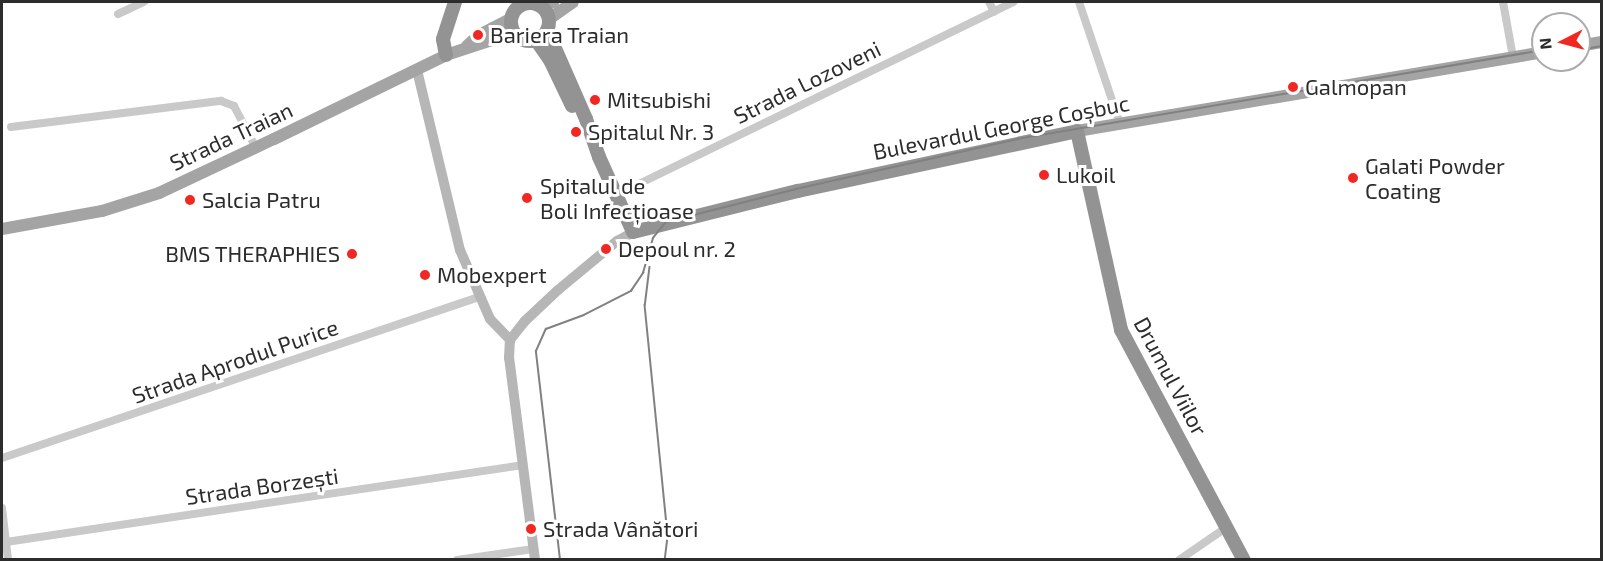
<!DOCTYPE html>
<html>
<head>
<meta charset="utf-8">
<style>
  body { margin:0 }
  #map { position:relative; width:1603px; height:561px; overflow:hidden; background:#fff; font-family:"Exo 2",sans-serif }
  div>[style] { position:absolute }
  .street>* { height:8px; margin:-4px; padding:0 4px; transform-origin:4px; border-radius:4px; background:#c9c9c9 }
  .secondary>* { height:10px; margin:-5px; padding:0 5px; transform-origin:5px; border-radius:5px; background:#b6b6b6 }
  .primary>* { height:12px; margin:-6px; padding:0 6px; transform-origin:6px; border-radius:6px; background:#a4a4a4 }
  .highway>* { height:14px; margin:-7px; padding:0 7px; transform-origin:7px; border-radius:7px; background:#939393 }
  .highway>.ring { margin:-7px; padding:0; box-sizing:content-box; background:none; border:14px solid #939393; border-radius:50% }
  .tram>* { height:1.5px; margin:-0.75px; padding:0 0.75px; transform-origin:0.75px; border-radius:0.75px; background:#818181 }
  .dots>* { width:16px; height:16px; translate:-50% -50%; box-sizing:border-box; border:3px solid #fff; border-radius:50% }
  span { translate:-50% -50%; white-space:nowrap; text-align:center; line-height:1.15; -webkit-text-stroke:6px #fff; paint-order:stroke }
  .poi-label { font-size:22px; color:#2c2c2c }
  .left { translate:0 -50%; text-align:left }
  .right { translate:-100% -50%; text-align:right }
  .street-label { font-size:22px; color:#2c2c2c }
  .frame { position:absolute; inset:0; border:3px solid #2c2c2c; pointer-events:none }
  .north { position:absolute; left:1531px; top:12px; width:60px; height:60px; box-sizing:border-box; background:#fff; border:2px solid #ababab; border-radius:50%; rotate:264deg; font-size:16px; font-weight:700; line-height:24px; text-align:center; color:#2c2c2c }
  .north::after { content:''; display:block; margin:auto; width:21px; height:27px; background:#f12821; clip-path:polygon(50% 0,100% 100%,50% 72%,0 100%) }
</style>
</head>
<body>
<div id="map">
  <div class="street">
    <div style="left:989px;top:2px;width:11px;rotate:63deg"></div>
    <div style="left:1079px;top:2px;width:129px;rotate:71.4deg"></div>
    <div style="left:1503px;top:2px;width:56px;rotate:79.7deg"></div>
    <div style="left:118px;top:14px;width:29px;rotate:-25deg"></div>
    <div style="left:11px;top:127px;width:212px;rotate:-7.1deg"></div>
    <div style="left:221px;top:101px;width:14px;rotate:21deg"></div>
    <div style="left:234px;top:106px;width:47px;rotate:62.4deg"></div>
    <div style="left:616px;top:195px;width:442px;rotate:-25.9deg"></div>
    <div style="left:2px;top:458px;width:503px;rotate:-18.65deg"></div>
    <div style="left:2px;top:508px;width:52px;rotate:83.4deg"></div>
    <div style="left:6px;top:542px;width:523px;rotate:-8.47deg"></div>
    <div style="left:457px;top:560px;width:77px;rotate:-8.2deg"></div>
    <div style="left:1179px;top:560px;width:58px;rotate:-34.5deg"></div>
  </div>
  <div class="secondary">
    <div style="left:417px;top:70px;width:185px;rotate:76.6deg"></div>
    <div style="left:460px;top:250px;width:75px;rotate:66.5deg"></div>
    <div style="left:490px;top:319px;width:29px;rotate:46deg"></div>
    <div style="left:535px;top:560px;width:204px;rotate:-97.3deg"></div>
    <div style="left:509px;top:358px;width:18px;rotate:-87deg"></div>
    <div style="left:510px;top:340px;width:24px;rotate:-52deg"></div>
    <div style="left:525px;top:321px;width:45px;rotate:-43.2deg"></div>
    <div style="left:558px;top:290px;width:77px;rotate:-39.7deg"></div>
    <div style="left:617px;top:241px;width:18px;rotate:-29deg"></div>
  </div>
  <div class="primary">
    <div style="left:541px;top:6px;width:13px;rotate:-18deg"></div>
    <div style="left:549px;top:19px;width:29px;rotate:-35deg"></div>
    <div style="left:467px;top:46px;width:16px;rotate:-43deg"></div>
    <div style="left:479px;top:35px;width:37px;rotate:-27deg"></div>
    <div style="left:1579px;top:46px;width:23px;rotate:-10deg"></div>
    <div style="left:1077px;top:131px;width:473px;rotate:-9.6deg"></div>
    <div style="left:2px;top:229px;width:102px;rotate:-10.2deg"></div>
    <div style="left:102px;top:211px;width:60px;rotate:-17.5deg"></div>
    <div style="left:159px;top:193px;width:127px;rotate:-25.2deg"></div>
    <div style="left:274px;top:139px;width:191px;rotate:-26deg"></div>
    <div style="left:446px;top:55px;width:61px;rotate:-18.1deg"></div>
    <div style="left:504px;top:36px;width:14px"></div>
  </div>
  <div class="highway">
    <div class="ring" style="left:511px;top:3px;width:24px;height:24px"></div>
    <div style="left:547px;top:30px;width:97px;rotate:66.3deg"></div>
    <div style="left:586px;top:119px;width:40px;rotate:71.1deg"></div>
    <div style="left:599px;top:157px;width:82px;rotate:65.6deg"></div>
    <div style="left:633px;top:232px;width:170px;rotate:-14deg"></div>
    <div style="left:798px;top:191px;width:285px;rotate:-12.1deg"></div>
    <div style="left:1077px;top:131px;width:204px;rotate:77.5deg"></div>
    <div style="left:1121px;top:330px;width:261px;rotate:61.9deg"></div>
    <div style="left:536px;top:40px;width:24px;rotate:55deg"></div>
    <div style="left:550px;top:60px;width:51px;rotate:64.4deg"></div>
    <div style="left:446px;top:55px;width:16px;rotate:-101deg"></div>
    <div style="left:443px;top:39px;width:39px;rotate:-72deg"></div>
  </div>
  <div class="tram">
    <div style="left:1579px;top:50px;width:23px;rotate:-10deg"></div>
    <div style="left:650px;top:267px;width:38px;rotate:97deg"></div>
    <div style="left:645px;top:305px;width:233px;rotate:84.3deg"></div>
    <div style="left:668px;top:537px;width:23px;rotate:97deg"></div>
    <div style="left:560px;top:560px;width:210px;rotate:-96.6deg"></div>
    <div style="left:536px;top:351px;width:24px;rotate:-66deg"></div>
    <div style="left:546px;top:329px;width:40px;rotate:-20.2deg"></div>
    <div style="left:584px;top:315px;width:53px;rotate:-27.1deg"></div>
    <div style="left:631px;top:291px;width:22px;rotate:-56deg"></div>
    <div style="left:643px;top:273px;width:36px;rotate:-74deg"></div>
    <div style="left:653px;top:238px;width:21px;rotate:-51deg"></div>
    <div style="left:666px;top:222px;width:134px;rotate:-14.2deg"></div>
    <div style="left:796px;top:189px;width:227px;rotate:-12.7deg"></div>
    <div style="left:1017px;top:139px;width:533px;rotate:-9.6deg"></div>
  </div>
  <div class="dots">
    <div style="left:478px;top:35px;background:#f12821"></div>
    <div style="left:1293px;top:87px;background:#f12821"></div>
    <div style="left:595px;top:100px;background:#f12821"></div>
    <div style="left:576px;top:132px;background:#f12821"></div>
    <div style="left:1044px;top:175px;background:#f12821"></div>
    <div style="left:1353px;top:178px;background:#f12821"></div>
    <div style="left:527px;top:198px;background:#f12821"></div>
    <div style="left:190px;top:200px;background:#f12821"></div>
    <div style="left:606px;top:249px;background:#f12821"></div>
    <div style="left:352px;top:254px;background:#f12821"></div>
    <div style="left:425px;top:275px;background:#f12821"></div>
    <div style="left:531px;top:529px;background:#f12821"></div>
  </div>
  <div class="poi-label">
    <span class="left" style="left:490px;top:35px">Bariera Traian</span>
    <span class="left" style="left:1305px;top:87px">Galmopan</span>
    <span class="left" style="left:607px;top:100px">Mitsubishi</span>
    <span class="left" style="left:588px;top:132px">Spitalul Nr. 3</span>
    <span class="left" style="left:1365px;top:178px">Galati Powder<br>Coating</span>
    <span class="left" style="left:1056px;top:175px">Lukoil</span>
    <span class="left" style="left:540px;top:198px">Spitalul de<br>Boli Infecțioase</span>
    <span class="left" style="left:202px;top:200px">Salcia Patru</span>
    <span class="left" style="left:618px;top:249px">Depoul nr. 2</span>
    <span class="right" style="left:340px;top:254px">BMS THERAPHIES</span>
    <span class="left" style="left:437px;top:275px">Mobexpert</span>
    <span class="left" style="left:543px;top:529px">Strada Vânători</span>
  </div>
  <div class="street-label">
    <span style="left:807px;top:82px;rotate:-26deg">Strada Lozoveni</span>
    <span style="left:1001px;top:127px;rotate:-11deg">Bulevardul George Coșbuc</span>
    <span style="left:231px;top:136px;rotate:-25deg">Strada Traian</span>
    <span style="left:235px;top:361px;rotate:-19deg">Strada Aprodul Purice</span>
    <span style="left:1171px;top:376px;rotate:62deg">Drumul Viilor</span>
    <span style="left:262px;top:486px;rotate:-8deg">Strada Borzești</span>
  </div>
  <div class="frame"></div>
  <div class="north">N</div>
</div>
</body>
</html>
